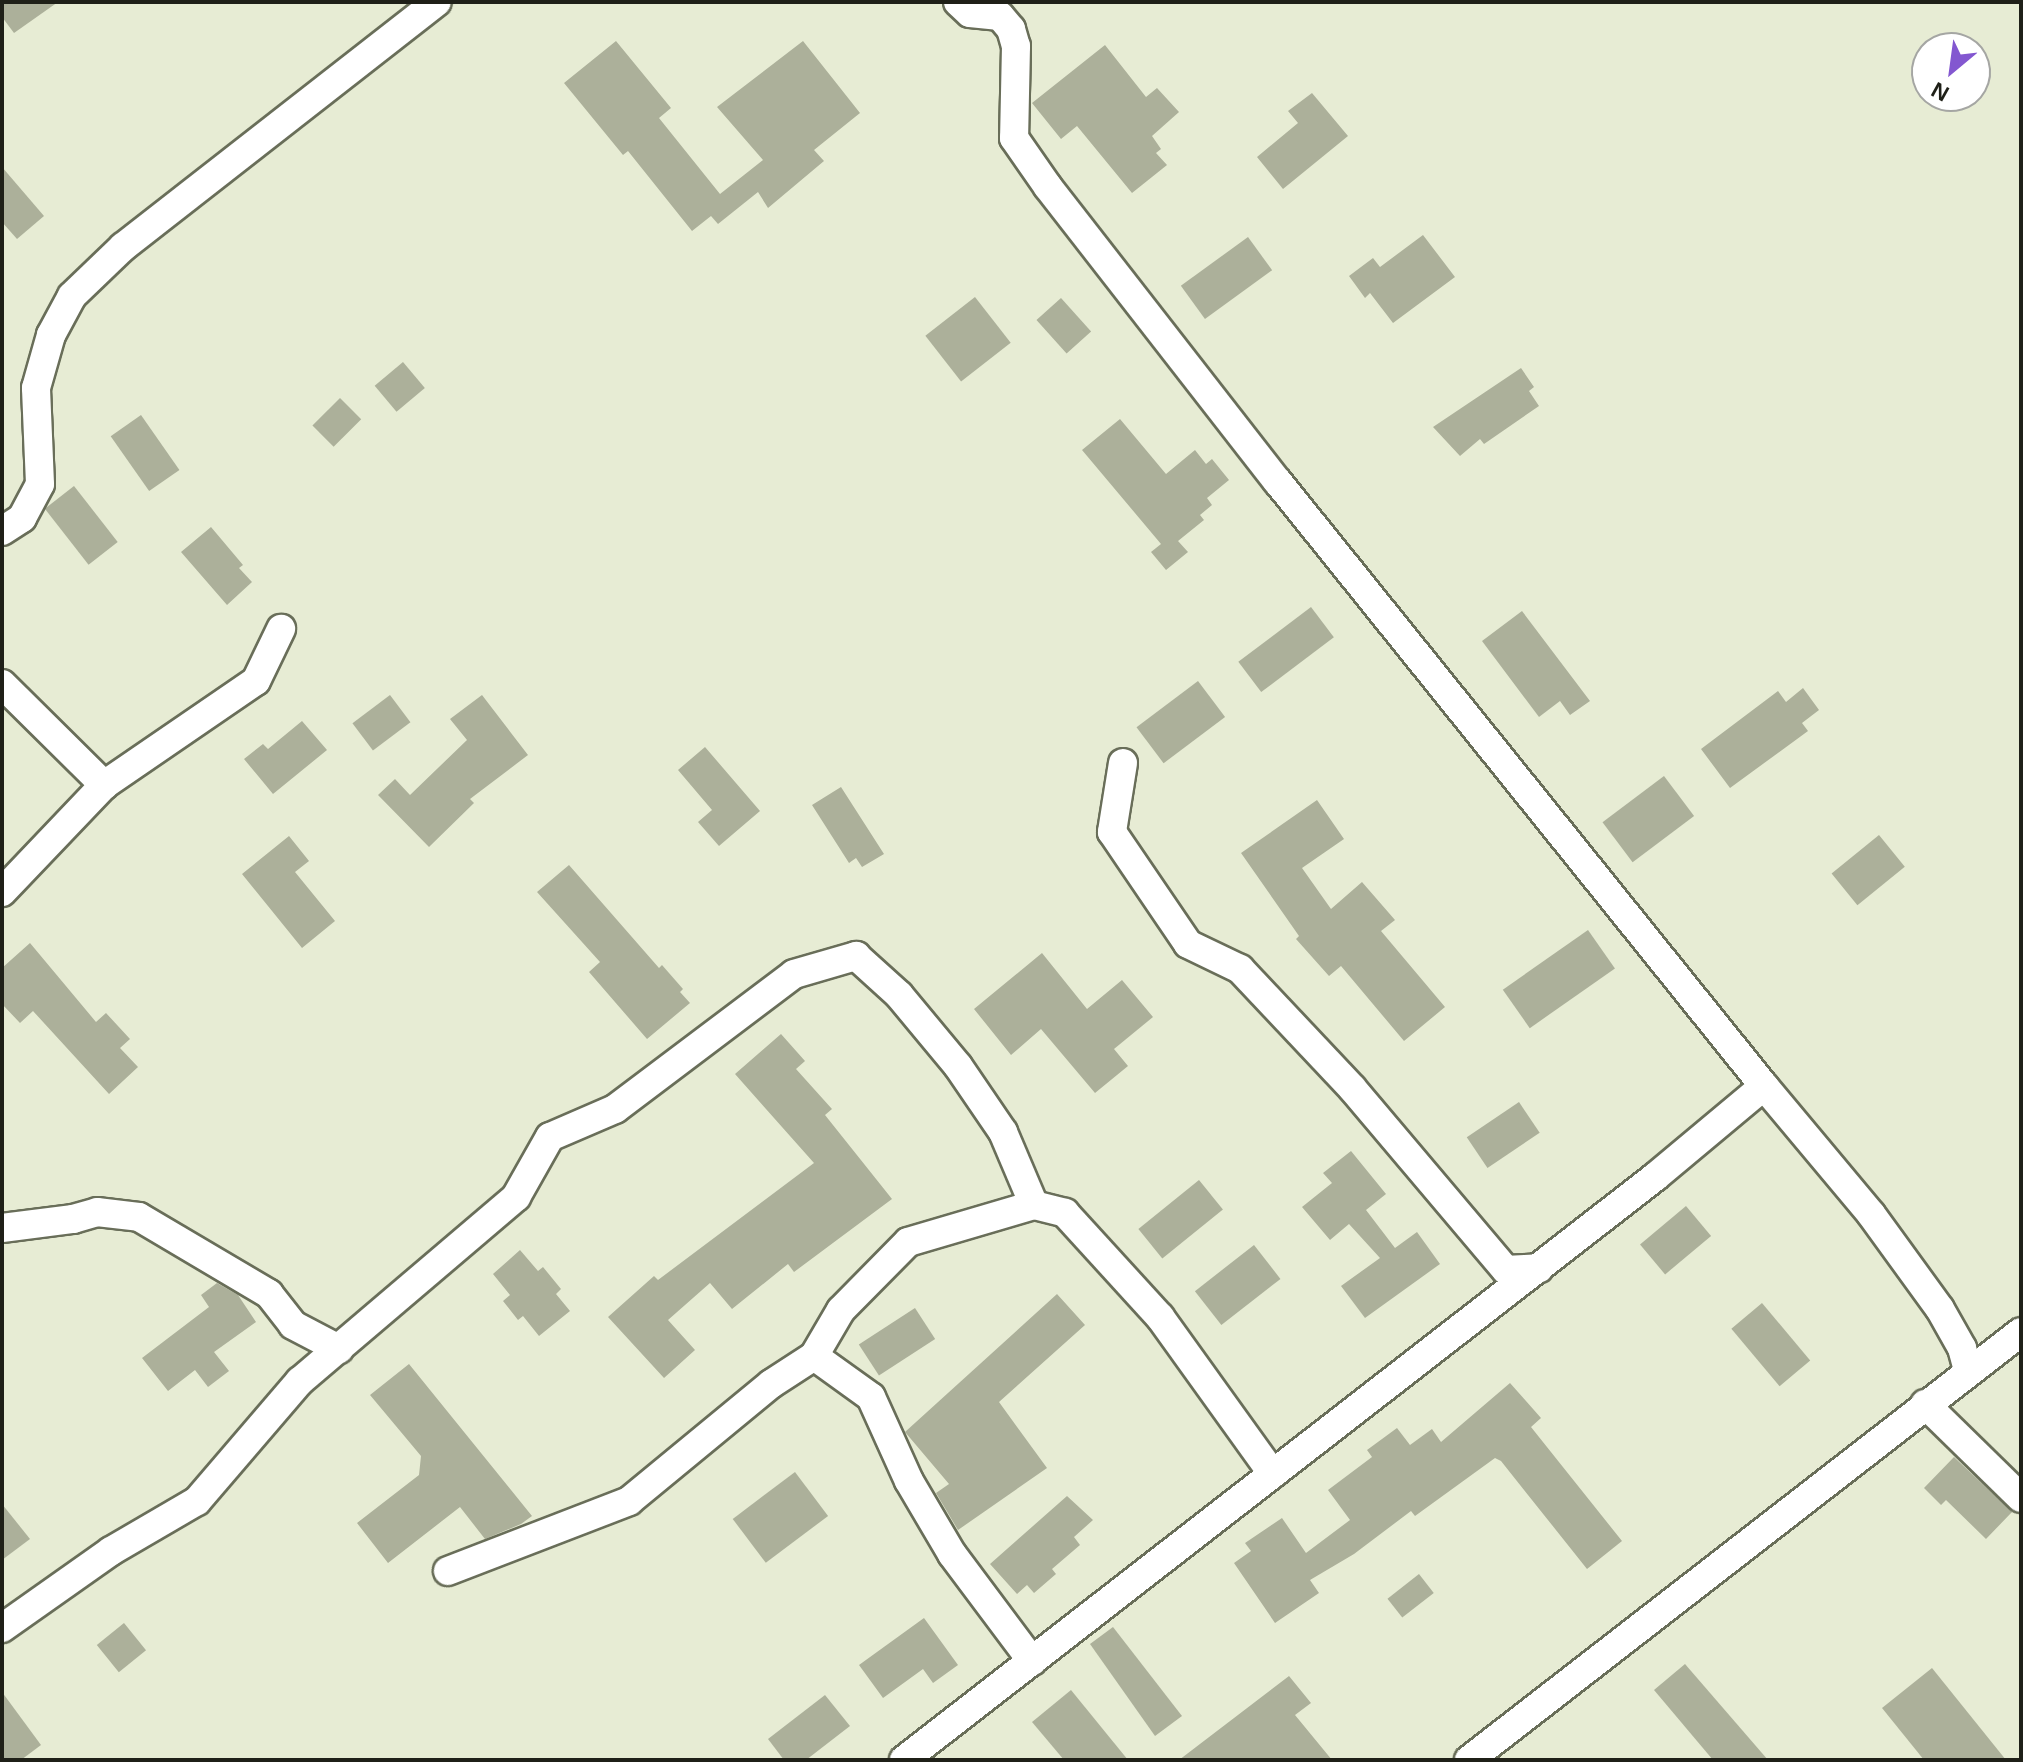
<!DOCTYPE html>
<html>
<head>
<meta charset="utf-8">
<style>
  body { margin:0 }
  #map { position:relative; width:2023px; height:1762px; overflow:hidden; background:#e7ecd4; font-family:Arial,sans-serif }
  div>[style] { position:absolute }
  .building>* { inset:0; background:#acb09a; transform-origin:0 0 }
  .roads { filter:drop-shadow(2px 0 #696e59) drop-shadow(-2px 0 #696e59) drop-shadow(0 2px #696e59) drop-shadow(0 -2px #696e59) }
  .minor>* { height:28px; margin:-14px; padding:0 14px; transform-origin:14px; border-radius:14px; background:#fff }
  span { translate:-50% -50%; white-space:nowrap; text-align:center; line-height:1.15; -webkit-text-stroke:6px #fff; paint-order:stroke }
  .frame { position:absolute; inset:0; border:4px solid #1f2018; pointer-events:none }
  .north { position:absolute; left:1911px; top:32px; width:80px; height:80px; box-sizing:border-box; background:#fff; border:2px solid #a5a6a3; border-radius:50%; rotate:209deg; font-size:22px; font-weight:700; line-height:32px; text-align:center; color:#1f2018 }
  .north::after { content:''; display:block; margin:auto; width:28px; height:36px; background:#8357d0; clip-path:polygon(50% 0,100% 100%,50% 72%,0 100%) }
</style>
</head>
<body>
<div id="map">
  <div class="building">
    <div style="clip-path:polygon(2px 2px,58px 2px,14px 33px,2px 17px)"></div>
    <div style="clip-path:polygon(616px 41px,671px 108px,659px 118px,720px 194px,763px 160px,717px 107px,803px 41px,860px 113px,814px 150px,824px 161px,768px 208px,758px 192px,718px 224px,711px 216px,692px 231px,628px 151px,623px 155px,564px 83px)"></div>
    <div style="clip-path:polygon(1105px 45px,1146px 97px,1157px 88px,1179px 112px,1152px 136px,1161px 149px,1156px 153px,1167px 165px,1132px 193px,1077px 126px,1061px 139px,1032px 103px)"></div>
    <div style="clip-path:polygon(1312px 93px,1348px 136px,1283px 189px,1257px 157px,1298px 123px,1288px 111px)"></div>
    <div style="clip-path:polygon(2px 167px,44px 216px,17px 239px,2px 222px)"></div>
    <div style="clip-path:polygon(1423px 235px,1455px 277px,1393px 323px,1370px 293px,1365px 298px,1349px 276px,1373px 258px,1380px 267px)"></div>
    <div style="left:1248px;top:237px;width:41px;height:83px;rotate:54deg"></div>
    <div style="left:975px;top:297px;width:58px;height:63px;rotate:52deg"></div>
    <div style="left:1061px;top:298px;width:45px;height:33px;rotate:48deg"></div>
    <div style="left:403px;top:362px;width:34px;height:37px;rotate:50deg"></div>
    <div style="clip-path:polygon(1521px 368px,1534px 387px,1529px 391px,1539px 406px,1484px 444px,1480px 439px,1460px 456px,1433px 427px)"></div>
    <div style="left:340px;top:398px;width:30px;height:39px;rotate:45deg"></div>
    <div style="left:141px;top:415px;width:67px;height:37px;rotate:55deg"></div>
    <div style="clip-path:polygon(1120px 419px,1166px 474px,1195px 450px,1206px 464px,1212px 459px,1229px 480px,1207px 498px,1212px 505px,1200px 515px,1204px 520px,1178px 541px,1188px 552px,1166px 570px,1151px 552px,1161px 544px,1082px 450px)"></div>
    <div style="left:74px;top:486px;width:71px;height:37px;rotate:52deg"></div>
    <div style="clip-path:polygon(211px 527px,243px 565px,239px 568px,252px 582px,227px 605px,181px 552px)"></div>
    <div style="left:1311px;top:607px;width:38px;height:91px;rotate:53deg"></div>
    <div style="clip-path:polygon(1522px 611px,1590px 701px,1570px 715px,1560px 701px,1539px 717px,1482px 641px)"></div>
    <div style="left:1198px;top:681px;width:45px;height:77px;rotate:53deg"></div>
    <div style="clip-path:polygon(1803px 688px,1819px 710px,1802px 723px,1808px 731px,1730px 788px,1701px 749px,1778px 691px,1786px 702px)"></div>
    <div style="left:390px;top:695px;width:34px;height:47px;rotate:53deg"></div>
    <div style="clip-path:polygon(482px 695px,528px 755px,470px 799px,474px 803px,429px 847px,378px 795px,395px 779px,410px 795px,467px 740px,450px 719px)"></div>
    <div style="clip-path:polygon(302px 721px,327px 750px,273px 794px,244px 759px,263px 744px,268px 749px)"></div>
    <div style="clip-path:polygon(705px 747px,760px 811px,719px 846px,698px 822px,712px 810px,678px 770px)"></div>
    <div style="left:1664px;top:776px;width:50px;height:77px;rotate:53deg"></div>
    <div style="clip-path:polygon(841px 787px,884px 854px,862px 867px,856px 858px,849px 863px,812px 805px)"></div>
    <div style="clip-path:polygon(1317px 800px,1344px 839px,1302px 868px,1331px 909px,1362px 882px,1395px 920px,1381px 931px,1445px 1007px,1404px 1041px,1341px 966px,1329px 976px,1296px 939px,1299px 936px,1241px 853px)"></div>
    <div style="left:1879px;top:835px;width:41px;height:61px;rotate:51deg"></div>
    <div style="clip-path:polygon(289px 836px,309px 861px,295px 872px,335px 921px,302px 948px,242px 874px)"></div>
    <div style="clip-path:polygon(569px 865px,659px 968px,662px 965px,683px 989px,680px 992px,690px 1003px,647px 1039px,589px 972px,600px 962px,537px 892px)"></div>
    <div style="left:1588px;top:930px;width:47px;height:104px;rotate:55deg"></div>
    <div style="clip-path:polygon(30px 943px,96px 1022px,106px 1013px,130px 1039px,120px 1048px,138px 1067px,109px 1094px,33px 1011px,20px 1023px,2px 1004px,2px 968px)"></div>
    <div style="clip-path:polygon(1042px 953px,1087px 1009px,1122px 980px,1153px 1017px,1114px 1049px,1128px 1066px,1095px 1093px,1041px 1029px,1011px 1055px,974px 1009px)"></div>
    <div style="clip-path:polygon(781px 1034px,805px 1061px,796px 1069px,832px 1109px,825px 1115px,892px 1199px,794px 1272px,788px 1264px,732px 1309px,710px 1283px,668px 1320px,695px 1350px,664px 1378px,608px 1317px,654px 1276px,658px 1280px,814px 1163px,735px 1074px)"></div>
    <div style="left:1519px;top:1102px;width:37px;height:63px;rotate:56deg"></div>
    <div style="clip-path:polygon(1351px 1151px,1386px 1194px,1366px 1210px,1395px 1248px,1417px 1232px,1440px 1264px,1365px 1318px,1341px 1286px,1380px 1258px,1349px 1224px,1330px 1240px,1302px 1207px,1332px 1183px,1323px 1173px)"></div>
    <div style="left:1199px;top:1180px;width:38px;height:78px;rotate:51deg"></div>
    <div style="left:1686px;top:1206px;width:39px;height:60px;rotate:50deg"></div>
    <div style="left:1254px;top:1245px;width:43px;height:75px;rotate:52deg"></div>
    <div style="clip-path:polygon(520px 1250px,538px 1271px,543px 1267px,561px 1289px,556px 1294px,570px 1311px,539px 1336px,523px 1316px,518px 1320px,503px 1301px,510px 1295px,493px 1274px)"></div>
    <div style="clip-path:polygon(217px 1283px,238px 1295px,256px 1322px,214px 1352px,229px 1371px,208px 1387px,195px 1370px,168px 1391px,142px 1358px,209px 1307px,201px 1295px)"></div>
    <div style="clip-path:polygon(1057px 1294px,1085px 1325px,999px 1402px,1047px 1468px,958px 1530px,936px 1493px,949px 1484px,905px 1432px)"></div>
    <div style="left:1762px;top:1303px;width:75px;height:40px;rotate:50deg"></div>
    <div style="left:915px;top:1308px;width:37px;height:67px;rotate:57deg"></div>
    <div style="clip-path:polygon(409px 1364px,532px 1516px,521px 1524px,485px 1539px,460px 1507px,388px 1563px,357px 1523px,419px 1475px,421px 1456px,370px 1395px)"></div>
    <div style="clip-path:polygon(1510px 1383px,1541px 1418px,1531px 1427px,1622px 1541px,1587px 1569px,1501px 1461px,1495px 1458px,1415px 1516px,1411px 1511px,1354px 1554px,1310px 1580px,1319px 1593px,1275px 1623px,1234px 1563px,1251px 1551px,1245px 1543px,1282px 1518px,1306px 1553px,1350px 1520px,1328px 1490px,1372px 1457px,1367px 1450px,1397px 1428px,1410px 1445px,1432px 1429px,1441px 1442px)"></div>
    <div style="clip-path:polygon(1954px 1457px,2012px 1512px,1986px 1539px,1946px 1500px,1941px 1505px,1924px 1488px)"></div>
    <div style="left:795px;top:1472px;width:55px;height:78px;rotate:53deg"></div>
    <div style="clip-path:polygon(1067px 1496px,1093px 1520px,1074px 1537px,1080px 1545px,1052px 1569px,1056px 1574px,1034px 1593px,1027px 1585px,1017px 1594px,990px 1564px)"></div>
    <div style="clip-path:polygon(2px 1504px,30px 1539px,2px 1560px)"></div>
    <div style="left:1419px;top:1574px;width:24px;height:40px;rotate:52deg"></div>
    <div style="clip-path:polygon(924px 1618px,958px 1665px,933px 1683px,923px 1669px,883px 1698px,859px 1665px)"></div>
    <div style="left:124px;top:1623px;width:35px;height:35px;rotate:51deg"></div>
    <div style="clip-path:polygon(1113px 1627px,1182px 1716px,1155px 1736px,1090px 1644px)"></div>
    <div style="clip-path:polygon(1685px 1664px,1768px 1760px,1713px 1760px,1654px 1690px)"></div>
    <div style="clip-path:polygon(1932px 1668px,2006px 1760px,1924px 1760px,1882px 1708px)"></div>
    <div style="clip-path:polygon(1289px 1676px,1311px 1703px,1295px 1715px,1332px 1760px,1179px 1760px)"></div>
    <div style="clip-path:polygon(1071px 1690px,1128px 1760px,1064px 1760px,1032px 1722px)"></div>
    <div style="clip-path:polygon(2px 1692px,41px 1745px,21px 1760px,2px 1760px)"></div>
    <div style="clip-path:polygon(825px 1695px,850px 1726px,806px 1760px,784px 1760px,768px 1739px)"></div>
  </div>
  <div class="roads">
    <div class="minor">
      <div style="left:958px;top:2px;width:16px;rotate:43deg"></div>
      <div style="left:970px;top:13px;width:30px;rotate:6deg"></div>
      <div style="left:1000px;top:16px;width:17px;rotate:50deg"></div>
      <div style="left:1011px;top:29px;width:18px;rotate:74deg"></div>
      <div style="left:1016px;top:46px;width:92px;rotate:91.2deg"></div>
      <div style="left:1014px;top:138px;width:60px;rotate:55.2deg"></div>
      <div style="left:1048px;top:187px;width:374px;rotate:52.1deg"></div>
      <div style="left:1278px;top:482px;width:775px;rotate:51.18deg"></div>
      <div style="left:2px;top:531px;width:24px;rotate:-33deg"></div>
      <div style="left:22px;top:518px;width:38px;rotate:-62deg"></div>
      <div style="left:40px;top:484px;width:96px;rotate:-92.4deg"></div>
      <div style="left:36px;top:388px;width:55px;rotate:-74.2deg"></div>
      <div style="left:51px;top:335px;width:44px;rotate:-61.7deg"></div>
      <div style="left:72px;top:296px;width:71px;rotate:-43.9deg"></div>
      <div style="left:123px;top:247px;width:398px;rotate:-38deg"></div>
      <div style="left:2px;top:684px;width:144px;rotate:44.7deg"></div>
      <div style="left:104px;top:785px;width:148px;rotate:133.6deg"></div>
      <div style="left:1123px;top:763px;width:70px;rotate:99.1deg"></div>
      <div style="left:1112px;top:832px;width:135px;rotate:55.8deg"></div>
      <div style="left:1188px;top:944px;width:58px;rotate:25.7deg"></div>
      <div style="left:1240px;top:969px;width:163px;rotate:46.7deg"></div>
      <div style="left:1352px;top:1088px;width:238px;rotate:49.8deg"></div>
      <div style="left:1506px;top:1270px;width:33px;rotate:-3deg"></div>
      <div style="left:104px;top:785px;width:184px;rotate:-34.4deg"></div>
      <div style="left:256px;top:681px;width:58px;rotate:-64.3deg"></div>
      <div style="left:2px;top:1228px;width:72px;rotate:-7.2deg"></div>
      <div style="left:73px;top:1219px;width:25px;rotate:-16deg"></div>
      <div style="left:97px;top:1212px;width:42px;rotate:6.8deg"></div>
      <div style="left:139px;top:1217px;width:151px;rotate:30.6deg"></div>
      <div style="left:269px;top:1294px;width:39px;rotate:52deg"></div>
      <div style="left:293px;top:1325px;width:52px;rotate:27.6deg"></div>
      <div style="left:814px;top:1356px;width:70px;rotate:35.7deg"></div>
      <div style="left:871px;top:1397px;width:92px;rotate:65.7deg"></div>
      <div style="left:909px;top:1481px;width:85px;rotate:59.5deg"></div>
      <div style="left:952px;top:1554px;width:134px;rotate:53.2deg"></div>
      <div style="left:1925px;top:1404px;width:134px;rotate:44.4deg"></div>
      <div style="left:448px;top:1571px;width:194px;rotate:-21.1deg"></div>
      <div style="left:629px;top:1501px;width:184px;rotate:-39.5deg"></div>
      <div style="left:771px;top:1384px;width:51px;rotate:-33.1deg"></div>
      <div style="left:814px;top:1356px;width:53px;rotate:-59.6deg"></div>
      <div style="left:841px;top:1310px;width:95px;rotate:-45.4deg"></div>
      <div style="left:908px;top:1242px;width:131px;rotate:-16.4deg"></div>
      <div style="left:1034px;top:1205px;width:32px;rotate:14deg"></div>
      <div style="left:1065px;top:1213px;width:141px;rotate:47.6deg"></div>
      <div style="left:1160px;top:1317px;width:193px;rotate:54.3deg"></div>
      <div style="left:2px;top:1628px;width:133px;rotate:-35.2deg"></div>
      <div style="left:111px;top:1551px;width:99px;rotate:-30.2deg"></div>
      <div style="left:197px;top:1501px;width:158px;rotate:-49.4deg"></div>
      <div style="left:300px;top:1381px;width:284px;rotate:-40.4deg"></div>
      <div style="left:516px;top:1197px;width:69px;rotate:-60.5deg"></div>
      <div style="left:550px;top:1137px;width:71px;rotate:-23.3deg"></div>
      <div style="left:615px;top:1109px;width:224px;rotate:-37deg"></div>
      <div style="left:794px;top:974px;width:65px;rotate:-16.2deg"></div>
      <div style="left:856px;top:956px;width:58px;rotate:42.2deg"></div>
      <div style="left:899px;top:995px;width:92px;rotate:50.3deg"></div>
      <div style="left:958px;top:1066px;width:80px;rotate:55.7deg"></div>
      <div style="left:1003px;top:1132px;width:79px;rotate:67deg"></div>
      <div style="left:904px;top:1760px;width:951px;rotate:-37.82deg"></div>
      <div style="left:1655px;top:1177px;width:142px;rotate:-39.9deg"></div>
      <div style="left:1764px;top:1086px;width:167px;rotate:50.1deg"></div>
      <div style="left:1871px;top:1214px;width:117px;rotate:54deg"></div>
      <div style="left:1940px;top:1309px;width:45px;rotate:60.6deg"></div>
      <div style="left:1962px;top:1348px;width:23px;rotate:75deg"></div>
      <div style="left:1469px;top:1760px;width:698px;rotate:-37.79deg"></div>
    </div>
  </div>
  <div class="frame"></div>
  <div class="north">N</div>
</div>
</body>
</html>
